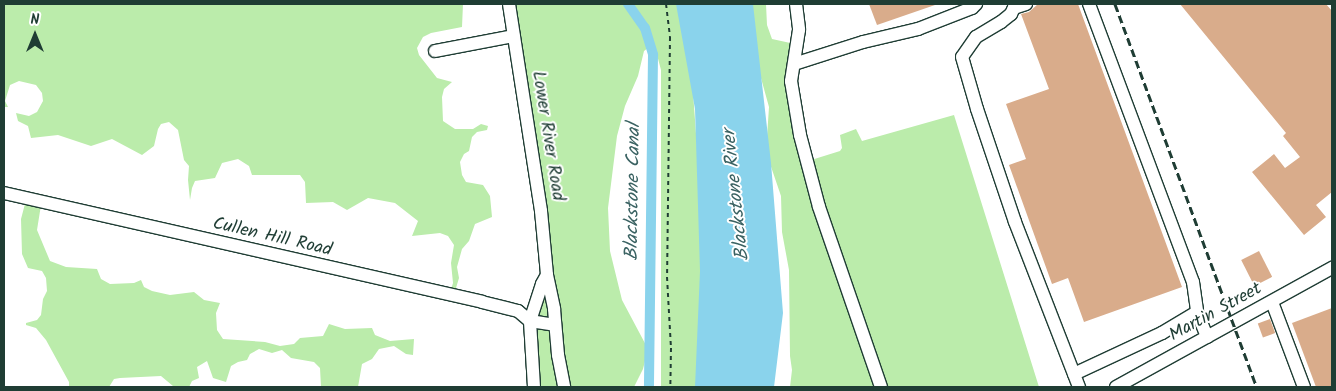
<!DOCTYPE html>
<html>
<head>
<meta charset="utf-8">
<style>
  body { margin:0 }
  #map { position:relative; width:1336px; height:391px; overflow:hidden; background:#fff; font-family:Kalam,sans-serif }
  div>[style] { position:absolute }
  .green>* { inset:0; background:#bbecab }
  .water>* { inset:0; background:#8ad3ec }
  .canal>* { height:10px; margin:-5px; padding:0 5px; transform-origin:5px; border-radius:5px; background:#8ad3ec }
  .building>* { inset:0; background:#d9ac8b; transform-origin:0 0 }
  .path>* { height:2px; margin-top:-1px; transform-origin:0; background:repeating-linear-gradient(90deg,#1f3d34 0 4px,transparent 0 8px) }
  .roads { filter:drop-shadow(1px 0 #1f3d34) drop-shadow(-1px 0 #1f3d34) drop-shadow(0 1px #1f3d34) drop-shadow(0 -1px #1f3d34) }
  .minor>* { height:12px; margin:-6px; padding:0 6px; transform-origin:6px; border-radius:6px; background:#fff }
  .rail>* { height:3px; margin-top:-1.5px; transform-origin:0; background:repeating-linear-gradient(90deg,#1f3d34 0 8px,transparent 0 12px) }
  span { translate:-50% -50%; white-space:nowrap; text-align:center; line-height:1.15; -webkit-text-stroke:4px #fff; paint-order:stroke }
  .street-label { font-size:18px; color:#1f3d34 }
  .water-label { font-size:19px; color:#3a6262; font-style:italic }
  .frame { position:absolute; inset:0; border:5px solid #1f3d34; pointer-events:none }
  .north { position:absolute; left:10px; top:10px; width:50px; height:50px; -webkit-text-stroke:4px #fff; paint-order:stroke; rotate:0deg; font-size:14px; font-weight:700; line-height:20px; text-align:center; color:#1f3d34 }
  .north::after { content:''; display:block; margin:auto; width:18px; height:22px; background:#1f3d34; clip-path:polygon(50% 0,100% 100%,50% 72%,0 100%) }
</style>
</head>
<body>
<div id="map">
  <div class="green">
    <div style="clip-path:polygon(4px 4px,463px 4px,462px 27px,431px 33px,423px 37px,417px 48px,419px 55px,437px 78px,452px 82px,444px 89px,442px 97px,443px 121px,455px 129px,473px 129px,481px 124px,488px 126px,487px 130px,477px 132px,472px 137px,469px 151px,464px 154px,460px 162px,462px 175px,466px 182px,483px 185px,490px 196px,492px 217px,475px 224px,469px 241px,462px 249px,457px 267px,459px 278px,453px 298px,449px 296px,453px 283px,451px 263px,454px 245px,448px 236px,440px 233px,412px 236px,418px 221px,395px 203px,368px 198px,347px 210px,333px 202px,306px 203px,305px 182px,300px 175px,252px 175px,249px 166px,238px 159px,222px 163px,215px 178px,195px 181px,192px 188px,190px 200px,188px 180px,189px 166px,184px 160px,178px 130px,169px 122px,161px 124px,158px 129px,154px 146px,142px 155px,112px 139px,91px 146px,58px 135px,31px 138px,28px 126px,18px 121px,16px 113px,29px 116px,37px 112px,43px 101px,42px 93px,36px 85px,19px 81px,10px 85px,5px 101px,8px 107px,4px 107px)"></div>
    <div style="clip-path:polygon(510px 4px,682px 4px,690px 51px,707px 285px,703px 387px,661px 387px,661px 70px,656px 51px,648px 48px,644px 51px,638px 76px,625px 106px,617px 136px,608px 208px,610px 251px,622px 300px,648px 349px,643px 369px,634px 387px,537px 387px,535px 319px,544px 284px)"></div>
    <div style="clip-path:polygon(748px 4px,766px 4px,767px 25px,772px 39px,795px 44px,791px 62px,808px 161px,840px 151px,842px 148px,840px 135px,856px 129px,862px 141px,954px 115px,1039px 387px,790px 387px,792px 370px,790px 356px,789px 270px,782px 232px,781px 196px,766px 152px,769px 107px,756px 60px)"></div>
    <div style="clip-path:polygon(26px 200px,41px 205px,37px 230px,50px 261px,66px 267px,97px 269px,101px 279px,110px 284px,134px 283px,141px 280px,144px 287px,152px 291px,170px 295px,194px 292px,204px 300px,220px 303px,216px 313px,217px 330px,223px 339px,265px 342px,280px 346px,294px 344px,300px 338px,323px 336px,329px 324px,345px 329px,372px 328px,375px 335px,390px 341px,414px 339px,413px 355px,406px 354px,394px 346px,379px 349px,372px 359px,362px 364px,358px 387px,321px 387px,320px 368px,314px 362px,291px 358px,282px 350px,272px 353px,259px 349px,250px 354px,247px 360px,238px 362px,231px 366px,226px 382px,213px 378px,207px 361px,197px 367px,199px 378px,192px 381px,189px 387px,173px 386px,161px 376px,120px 378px,114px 379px,109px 387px,69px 387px,69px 382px,46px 340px,36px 328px,26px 325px,26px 323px,37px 320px,41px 315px,43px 299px,47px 291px,46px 278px,42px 271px,28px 268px,22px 254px,21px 219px)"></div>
  </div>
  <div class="water">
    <div style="clip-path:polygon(676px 4px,753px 4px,771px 163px,783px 313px,774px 387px,695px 387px,700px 271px,695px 109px)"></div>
  </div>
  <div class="canal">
    <div style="left:628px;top:4px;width:29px;rotate:55deg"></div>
    <div style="left:645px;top:28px;width:28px;rotate:73deg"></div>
    <div style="left:653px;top:55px;width:332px;rotate:90.7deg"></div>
  </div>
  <div class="building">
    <div style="clip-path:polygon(869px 4px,934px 4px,935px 5px,877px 25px)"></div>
    <div style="clip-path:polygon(1038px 4px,1078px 4px,1182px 287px,1084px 322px,1068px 278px,1052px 284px,1009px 165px,1026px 159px,1006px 104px,1049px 89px,1021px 14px,1029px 12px)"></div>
    <div style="clip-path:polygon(1180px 4px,1326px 4px,1332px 11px,1332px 192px,1316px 205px,1326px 217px,1304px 235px,1252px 172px,1274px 154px,1285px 168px,1300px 157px,1283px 136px,1286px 133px)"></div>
    <div style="left:1259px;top:251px;width:29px;height:20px;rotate:63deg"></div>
    <div style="clip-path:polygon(1332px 308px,1332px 387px,1316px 387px,1292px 323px)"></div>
    <div style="left:1270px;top:319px;width:15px;height:13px;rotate:70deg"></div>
  </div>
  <div class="path">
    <div style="left:666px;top:4px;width:33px;rotate:83deg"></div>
    <div style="left:670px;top:37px;width:240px;rotate:90.7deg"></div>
    <div style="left:667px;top:277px;width:71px;rotate:86.8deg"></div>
    <div style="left:671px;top:348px;width:39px;rotate:91deg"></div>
  </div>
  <div class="roads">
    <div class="minor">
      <div style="left:509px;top:4px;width:209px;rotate:81.2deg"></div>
      <div style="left:541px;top:211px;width:64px;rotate:84.6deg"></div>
      <div style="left:547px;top:275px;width:35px;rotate:78deg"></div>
      <div style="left:554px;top:309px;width:46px;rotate:85deg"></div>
      <div style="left:558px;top:355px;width:33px;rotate:79deg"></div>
      <div style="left:796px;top:4px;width:26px;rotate:83deg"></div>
      <div style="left:799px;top:30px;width:52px;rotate:98.9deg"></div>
      <div style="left:791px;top:81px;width:55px;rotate:80.5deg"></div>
      <div style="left:800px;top:135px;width:74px;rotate:75.2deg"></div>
      <div style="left:819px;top:207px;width:190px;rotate:71deg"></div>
      <div style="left:1026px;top:4px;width:13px;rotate:162deg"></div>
      <div style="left:1014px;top:8px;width:7px;rotate:117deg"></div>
      <div style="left:1011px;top:14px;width:13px;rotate:141deg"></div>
      <div style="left:1001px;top:22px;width:29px;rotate:149deg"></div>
      <div style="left:976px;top:37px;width:24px;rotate:125deg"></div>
      <div style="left:962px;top:57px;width:54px;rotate:73.9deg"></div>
      <div style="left:977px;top:109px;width:119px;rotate:71.4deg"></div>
      <div style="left:1015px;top:222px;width:177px;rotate:68.8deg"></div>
      <div style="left:1089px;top:4px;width:297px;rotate:69.5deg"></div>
      <div style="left:1193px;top:282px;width:30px;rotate:82deg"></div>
      <div style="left:435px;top:51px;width:80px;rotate:-10.8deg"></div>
      <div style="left:794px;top:64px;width:72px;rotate:-17.7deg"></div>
      <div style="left:863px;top:42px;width:57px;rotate:-13.3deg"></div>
      <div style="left:918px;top:29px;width:58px;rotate:-21.3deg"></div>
      <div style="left:972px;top:8px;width:6px;rotate:-45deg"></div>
      <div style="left:4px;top:193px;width:490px;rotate:12.8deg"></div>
      <div style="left:482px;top:302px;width:37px;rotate:14deg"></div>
      <div style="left:518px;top:311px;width:16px;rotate:40deg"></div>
      <div style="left:530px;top:321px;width:25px;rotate:9deg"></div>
      <div style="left:1272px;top:302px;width:91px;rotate:69.4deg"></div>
      <div style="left:1074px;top:374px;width:97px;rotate:-25deg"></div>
      <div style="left:1162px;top:333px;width:41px;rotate:-31deg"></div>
      <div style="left:1197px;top:312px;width:27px;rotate:68deg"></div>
      <div style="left:534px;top:387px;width:66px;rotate:-93.5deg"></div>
      <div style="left:530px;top:321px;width:39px;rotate:-72deg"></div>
      <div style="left:542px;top:284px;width:10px;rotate:-61deg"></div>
      <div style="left:1116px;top:387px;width:247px;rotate:-28.9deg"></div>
    </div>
  </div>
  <div class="rail">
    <div style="left:1115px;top:4px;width:408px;rotate:69.7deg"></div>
  </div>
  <div class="street-label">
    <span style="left:547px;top:136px;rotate:81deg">Lower River Road</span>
    <span style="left:272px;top:238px;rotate:13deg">Cullen Hill Road</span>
    <span style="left:1216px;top:313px;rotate:-29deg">Martin Street</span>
  </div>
  <div class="water-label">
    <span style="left:634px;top:192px;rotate:-89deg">Blackstone Canal</span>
    <span style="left:737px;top:195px;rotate:-96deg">Blackstone River</span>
  </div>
  <div class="frame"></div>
  <div class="north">N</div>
</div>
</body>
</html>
